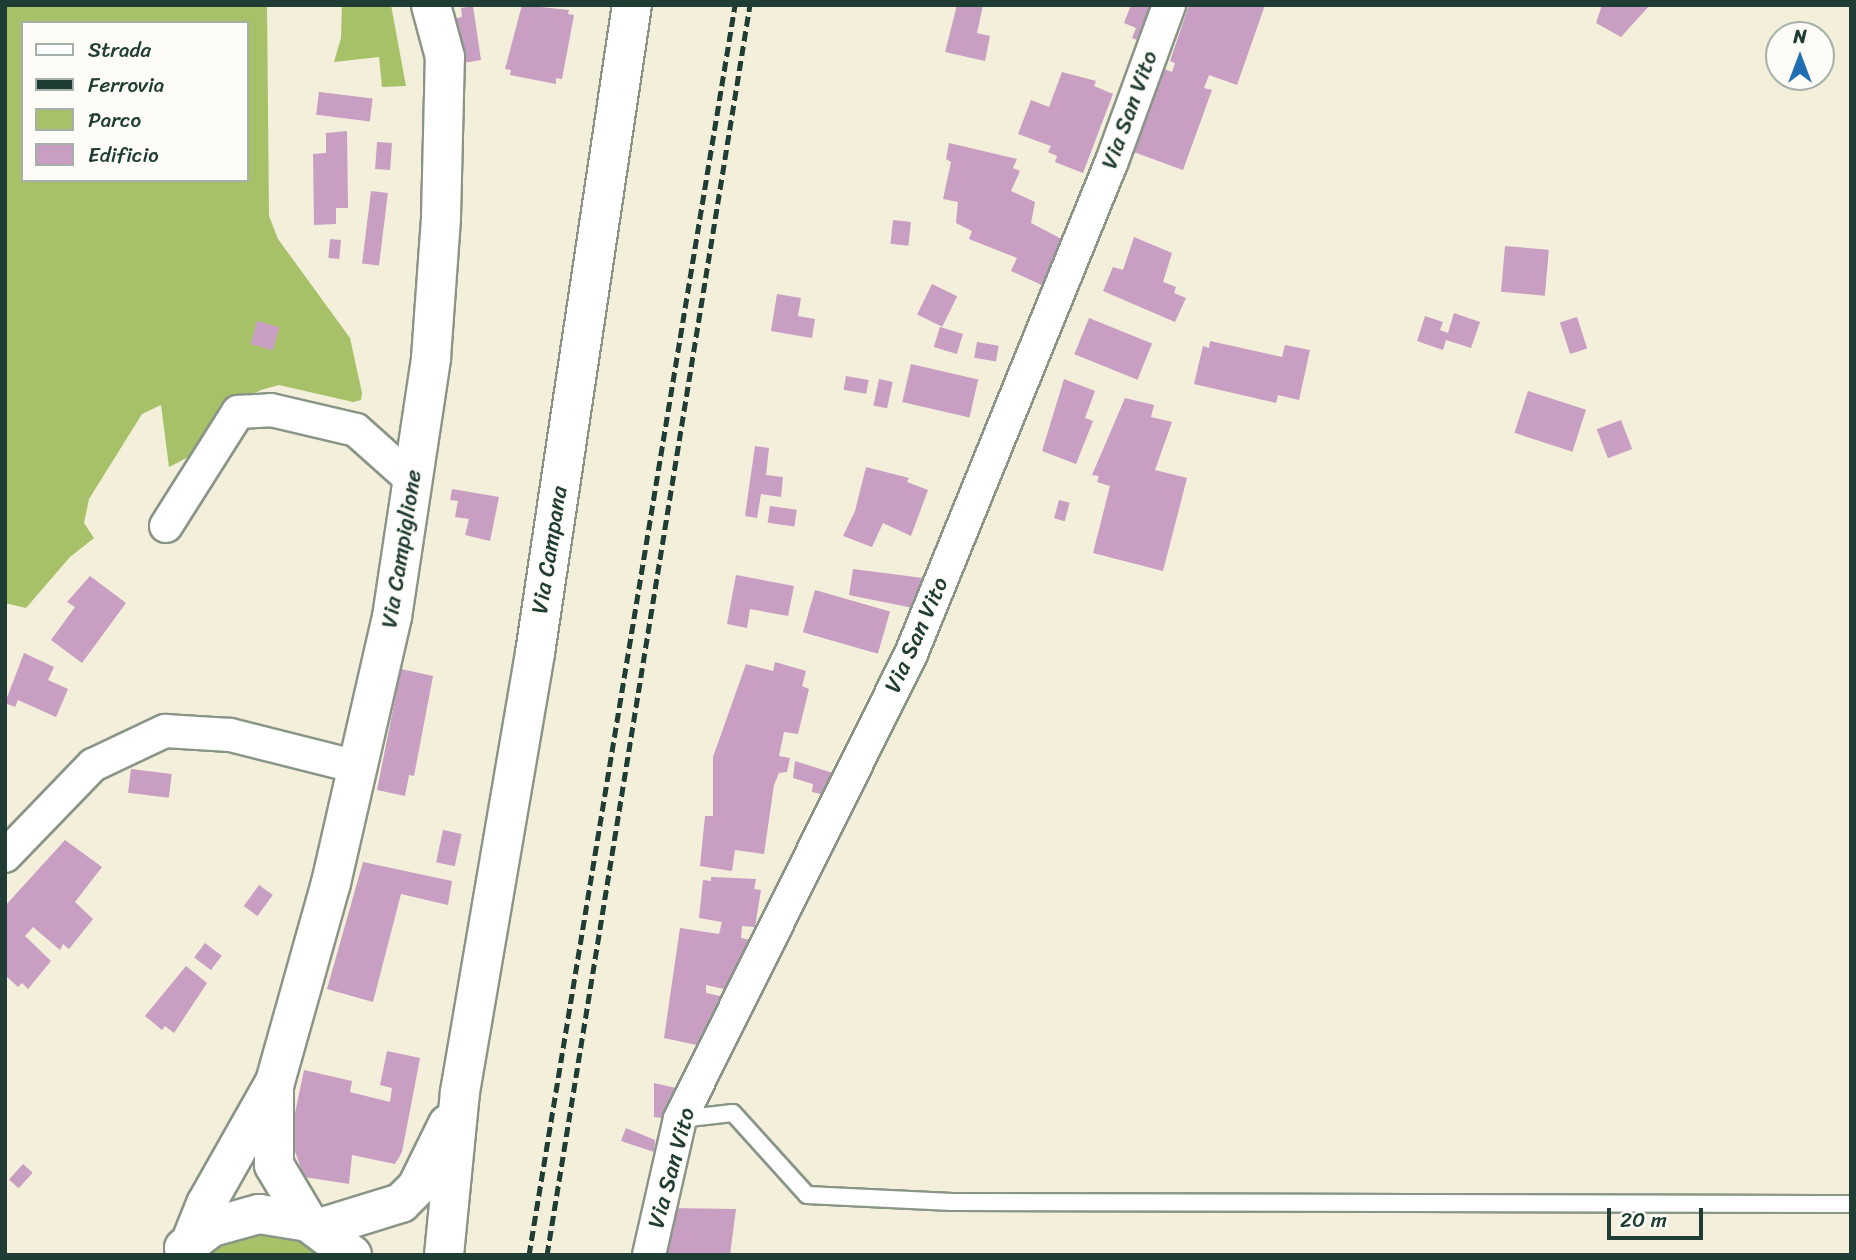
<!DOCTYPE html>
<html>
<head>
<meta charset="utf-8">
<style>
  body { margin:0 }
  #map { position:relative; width:1856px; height:1260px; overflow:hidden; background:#f3efda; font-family:Sriracha,sans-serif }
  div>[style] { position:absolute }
  .green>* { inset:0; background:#a6c168 }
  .building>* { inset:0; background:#c89ec3; transform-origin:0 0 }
  .roads { filter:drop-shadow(2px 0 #899687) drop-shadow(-2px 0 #899687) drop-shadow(0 2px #899687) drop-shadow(0 -2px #899687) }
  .service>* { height:16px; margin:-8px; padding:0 8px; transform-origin:8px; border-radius:8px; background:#fff }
  .minor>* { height:32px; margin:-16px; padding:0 16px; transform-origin:16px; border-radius:16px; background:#fff }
  .tertiary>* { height:38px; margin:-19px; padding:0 19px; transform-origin:19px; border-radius:19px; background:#fff }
  .secondary>* { height:38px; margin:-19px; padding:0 19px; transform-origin:19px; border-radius:19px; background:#fff }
  .rail>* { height:5px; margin-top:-2.5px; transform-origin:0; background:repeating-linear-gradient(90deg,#1f3d34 0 10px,transparent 0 15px) }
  span { translate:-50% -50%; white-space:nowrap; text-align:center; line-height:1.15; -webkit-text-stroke:5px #fdfcf7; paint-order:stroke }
  .street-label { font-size:23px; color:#1f3d34 }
  .frame { position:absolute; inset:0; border:7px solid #1f3d34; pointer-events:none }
  .legend { position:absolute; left:21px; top:21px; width:228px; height:161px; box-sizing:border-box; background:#fdfcf7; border:2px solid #a4b0a9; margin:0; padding:9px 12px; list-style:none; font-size:21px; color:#1f3d34 }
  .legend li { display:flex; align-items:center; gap:14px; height:35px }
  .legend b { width:35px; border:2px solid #a4b0a9 }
  .north { position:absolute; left:1765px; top:21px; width:70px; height:70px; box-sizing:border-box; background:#fdfcf7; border:2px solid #a4b0a9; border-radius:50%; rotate:0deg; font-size:19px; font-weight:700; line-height:28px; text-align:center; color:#1f3d34 }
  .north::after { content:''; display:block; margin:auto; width:24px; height:32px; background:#1f6fb2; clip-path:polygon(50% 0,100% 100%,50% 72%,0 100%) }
  .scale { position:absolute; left:1607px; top:1208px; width:96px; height:32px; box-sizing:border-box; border:4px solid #1f3d34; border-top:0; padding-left:9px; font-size:21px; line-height:24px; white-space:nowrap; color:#1f3d34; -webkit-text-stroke:5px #fdfcf7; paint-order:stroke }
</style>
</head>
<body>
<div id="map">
  <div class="green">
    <div style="clip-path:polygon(evenodd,5px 5px,267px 5px,269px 216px,278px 239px,350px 338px,362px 393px,361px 400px,353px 402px,279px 385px,261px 390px,230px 405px,198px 452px,169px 467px,161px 405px,142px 414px,89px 499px,84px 523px,94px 538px,70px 557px,26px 608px,5px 603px,5px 5px,23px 23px,247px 23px,247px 180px,23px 180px,23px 23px)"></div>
    <div style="clip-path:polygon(342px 5px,391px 5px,406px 86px,382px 87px,379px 57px,334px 62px,341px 38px)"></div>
    <div style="clip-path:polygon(263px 1233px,292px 1237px,324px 1255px,203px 1255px,235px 1237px)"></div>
  </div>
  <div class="building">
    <div style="clip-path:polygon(522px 5px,569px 10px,568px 14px,574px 15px,562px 79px,556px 78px,556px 84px,510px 75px,511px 70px,505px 69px)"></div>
    <div style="clip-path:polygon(957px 5px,983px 5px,977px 33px,990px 36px,985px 61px,945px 52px)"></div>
    <div style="clip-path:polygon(1131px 5px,1162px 5px,1148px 44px,1132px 38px,1136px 28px,1124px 23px)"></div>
    <div style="clip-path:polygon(1189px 5px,1265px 5px,1237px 85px,1209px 75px,1204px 88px,1212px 90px,1183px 170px,1128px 150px,1159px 67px,1172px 72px,1175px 63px,1170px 61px)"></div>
    <div style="clip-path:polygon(1602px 5px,1631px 7px,1650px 5px,1621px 37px,1596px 23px)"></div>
    <div style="clip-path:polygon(473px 6px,481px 60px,463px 63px,451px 19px,462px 17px,461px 8px)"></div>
    <div style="clip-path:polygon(1062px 72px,1096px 81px,1094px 86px,1113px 94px,1083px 173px,1055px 162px,1057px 156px,1048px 152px,1051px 146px,1018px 134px,1031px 100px,1049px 107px)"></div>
    <div style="left:319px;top:92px;width:54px;height:23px;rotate:7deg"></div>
    <div style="clip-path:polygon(347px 131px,348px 208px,336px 208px,336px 224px,314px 225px,313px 154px,326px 153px,326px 133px)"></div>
    <div style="left:377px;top:142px;width:15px;height:27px;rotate:4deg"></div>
    <div style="clip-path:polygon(949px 143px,1017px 159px,1013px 168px,1020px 171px,1011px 191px,1035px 202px,1031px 223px,1077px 247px,1057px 292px,1011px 271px,1017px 258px,969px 239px,972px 231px,956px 223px,958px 202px,943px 199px,951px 162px,946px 159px)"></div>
    <div style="left:371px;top:191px;width:17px;height:73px;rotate:7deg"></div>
    <div style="left:893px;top:220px;width:18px;height:24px;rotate:6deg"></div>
    <div style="clip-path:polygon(1134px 237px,1172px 253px,1163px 282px,1176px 287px,1174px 293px,1186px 298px,1175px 322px,1103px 291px,1113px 267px,1123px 270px)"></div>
    <div style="left:330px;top:239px;width:11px;height:19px;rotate:5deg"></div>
    <div style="left:1505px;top:246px;width:44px;height:46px;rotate:5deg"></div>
    <div style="left:932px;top:284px;width:28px;height:34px;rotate:26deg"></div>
    <div style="clip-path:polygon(777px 294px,801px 298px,798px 316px,815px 319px,812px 338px,771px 331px)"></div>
    <div style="clip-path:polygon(1454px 313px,1480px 322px,1471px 348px,1446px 340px,1443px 350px,1417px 341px,1425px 316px,1443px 322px,1440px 330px,1448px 333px)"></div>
    <div style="left:1577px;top:317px;width:33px;height:18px;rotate:72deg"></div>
    <div style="left:1089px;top:318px;width:68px;height:39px;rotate:22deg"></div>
    <div style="left:257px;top:321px;width:23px;height:24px;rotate:15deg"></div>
    <div style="left:940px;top:327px;width:24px;height:21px;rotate:17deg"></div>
    <div style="clip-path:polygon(1210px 341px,1282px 357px,1285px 345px,1310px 350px,1299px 400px,1278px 395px,1276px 403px,1194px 384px,1203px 346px,1209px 348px)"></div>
    <div style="left:977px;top:342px;width:22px;height:16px;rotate:10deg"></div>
    <div style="left:911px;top:364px;width:69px;height:39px;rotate:13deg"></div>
    <div style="left:846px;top:376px;width:23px;height:14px;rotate:10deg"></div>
    <div style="left:879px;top:379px;width:14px;height:27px;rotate:12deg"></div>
    <div style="clip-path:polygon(1064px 379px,1095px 391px,1085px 418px,1093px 421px,1076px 464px,1042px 451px)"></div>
    <div style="left:1528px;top:391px;width:61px;height:44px;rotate:18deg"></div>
    <div style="clip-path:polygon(1125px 398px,1154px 405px,1151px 417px,1172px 422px,1155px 470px,1187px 478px,1163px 571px,1093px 553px,1110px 486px,1097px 482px,1099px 476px,1092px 475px)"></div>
    <div style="left:1621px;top:420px;width:31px;height:26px;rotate:69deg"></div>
    <div style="clip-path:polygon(755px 446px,769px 448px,766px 475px,783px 477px,781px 497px,761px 494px,757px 518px,745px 516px)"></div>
    <div style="clip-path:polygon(866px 467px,909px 478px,907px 482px,928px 490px,911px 536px,883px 523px,872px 547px,843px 536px,855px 511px)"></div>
    <div style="clip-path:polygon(452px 489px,499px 497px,490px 541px,465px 535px,469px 519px,455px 517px,458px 501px,450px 500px)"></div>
    <div style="left:1059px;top:500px;width:11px;height:19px;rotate:15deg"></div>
    <div style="left:770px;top:506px;width:27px;height:17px;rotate:8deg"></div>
    <div style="clip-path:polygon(853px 569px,923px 578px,913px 608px,849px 595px)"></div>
    <div style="clip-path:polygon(736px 575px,794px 586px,788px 616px,750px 609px,747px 628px,727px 624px)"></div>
    <div style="clip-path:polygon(90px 576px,126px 603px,82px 663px,51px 640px,75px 607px,67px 602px)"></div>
    <div style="left:815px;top:590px;width:78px;height:44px;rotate:16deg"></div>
    <div style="clip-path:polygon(24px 653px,54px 667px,48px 680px,68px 689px,56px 717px,18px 700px,15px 707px,5px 703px)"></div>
    <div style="clip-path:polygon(775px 662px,806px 671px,802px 686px,809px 689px,798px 734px,784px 732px,779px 756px,790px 758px,787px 772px,779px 773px,774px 785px,764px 854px,735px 850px,732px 871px,700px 866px,705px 816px,713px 816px,713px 757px,746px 664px,773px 671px)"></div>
    <div style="clip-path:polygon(401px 669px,433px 676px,414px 776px,409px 775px,405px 796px,377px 790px)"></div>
    <div style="clip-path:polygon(795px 761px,839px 775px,830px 796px,812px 792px,813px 784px,793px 778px)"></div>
    <div style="left:131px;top:769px;width:41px;height:24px;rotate:7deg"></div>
    <div style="left:443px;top:830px;width:19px;height:33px;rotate:12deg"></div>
    <div style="clip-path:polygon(65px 840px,102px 867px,75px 902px,93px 919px,69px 949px,63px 944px,60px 950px,33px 927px,25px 936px,51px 961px,28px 989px,22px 983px,18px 987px,5px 975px,5px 906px)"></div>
    <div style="clip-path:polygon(363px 862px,452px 881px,448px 905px,401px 894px,373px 1002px,327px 989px)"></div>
    <div style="clip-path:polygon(711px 877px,756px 879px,754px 889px,761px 890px,755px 927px,742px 926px,741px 938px,751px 940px,729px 990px,706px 985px,706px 993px,725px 997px,706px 1047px,664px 1038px,680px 928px,719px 934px,722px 922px,699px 918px,703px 880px,711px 881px)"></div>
    <div style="left:259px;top:885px;width:17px;height:26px;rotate:36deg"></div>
    <div style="left:205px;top:943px;width:21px;height:18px;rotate:37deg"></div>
    <div style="clip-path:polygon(186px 966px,207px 983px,174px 1033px,165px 1026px,162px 1030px,145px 1016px)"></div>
    <div style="clip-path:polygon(387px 1051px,420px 1058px,402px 1152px,395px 1164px,352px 1155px,349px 1184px,304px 1177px,290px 1137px,304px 1070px,352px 1081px,350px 1092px,390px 1102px,392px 1088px,380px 1085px)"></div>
    <div style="clip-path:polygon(654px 1083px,676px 1088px,664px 1118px,654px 1117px)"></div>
    <div style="clip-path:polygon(626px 1128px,655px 1140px,654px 1152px,621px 1141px)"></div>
    <div style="left:23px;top:1164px;width:13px;height:21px;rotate:42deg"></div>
    <div style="clip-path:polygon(668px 1208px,736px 1209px,730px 1255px,659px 1255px)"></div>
  </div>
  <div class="roads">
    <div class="service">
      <div style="left:680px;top:1119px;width:53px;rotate:-6.5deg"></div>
      <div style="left:733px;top:1113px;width:110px;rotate:47.9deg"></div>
      <div style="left:807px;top:1195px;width:145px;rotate:2.8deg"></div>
      <div style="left:952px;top:1202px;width:899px;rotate:0.13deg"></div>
    </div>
    <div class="minor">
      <div style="left:166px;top:526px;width:135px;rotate:-57.7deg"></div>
      <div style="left:238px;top:412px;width:33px;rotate:-3deg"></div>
      <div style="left:271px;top:410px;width:87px;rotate:13.2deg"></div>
      <div style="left:356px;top:430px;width:76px;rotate:41.8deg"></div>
      <div style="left:5px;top:856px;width:127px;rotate:-46deg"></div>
      <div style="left:93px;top:765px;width:80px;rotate:-25.3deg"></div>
      <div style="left:165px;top:731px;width:65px;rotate:3.5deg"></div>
      <div style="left:230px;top:735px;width:131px;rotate:14.1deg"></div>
      <div style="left:649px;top:1255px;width:139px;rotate:-77.2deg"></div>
      <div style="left:680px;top:1119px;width:519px;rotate:-63.58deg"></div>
      <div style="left:911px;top:654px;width:532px;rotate:-67.82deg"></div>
      <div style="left:1112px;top:161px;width:166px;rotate:-69.9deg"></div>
    </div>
    <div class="tertiary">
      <div style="left:320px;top:1228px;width:85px;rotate:-17.2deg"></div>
      <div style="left:401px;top:1203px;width:23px;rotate:-45deg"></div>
      <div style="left:417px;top:1187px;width:70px;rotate:-63.8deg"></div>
      <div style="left:444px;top:1255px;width:164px;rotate:-84.4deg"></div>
      <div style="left:460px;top:1092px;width:445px;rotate:-80.3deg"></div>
      <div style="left:535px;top:653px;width:655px;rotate:-81.49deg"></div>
    </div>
    <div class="secondary">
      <div style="left:274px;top:1091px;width:74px;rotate:90deg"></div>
      <div style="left:274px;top:1165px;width:66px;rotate:59.2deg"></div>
      <div style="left:191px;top:1241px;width:40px;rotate:-68deg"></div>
      <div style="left:206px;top:1204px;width:140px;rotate:-60.5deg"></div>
      <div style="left:275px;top:1082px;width:207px;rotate:-74.3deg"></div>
      <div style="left:331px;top:883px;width:273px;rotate:-77.1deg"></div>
      <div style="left:392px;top:617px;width:262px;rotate:-81.4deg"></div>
      <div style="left:431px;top:358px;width:141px;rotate:-85.9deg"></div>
      <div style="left:441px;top:217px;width:160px;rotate:-88.6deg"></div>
      <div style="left:445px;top:57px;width:54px;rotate:-105.1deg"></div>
      <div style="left:184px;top:1248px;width:35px;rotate:-37deg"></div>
      <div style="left:212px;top:1227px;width:49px;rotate:-15.5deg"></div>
      <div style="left:259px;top:1214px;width:50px;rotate:9.3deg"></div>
      <div style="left:308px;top:1222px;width:55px;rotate:36.9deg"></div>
    </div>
  </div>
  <div class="rail">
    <div style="left:529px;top:1255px;width:1267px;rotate:-80.64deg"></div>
    <div style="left:547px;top:1255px;width:1266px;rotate:-80.78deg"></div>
  </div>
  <div class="street-label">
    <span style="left:1130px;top:110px;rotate:-70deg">Via San Vito</span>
    <span style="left:402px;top:549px;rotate:-81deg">Via Campiglione</span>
    <span style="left:550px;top:550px;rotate:-81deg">Via Campana</span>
    <span style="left:917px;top:635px;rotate:-66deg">Via San Vito</span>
    <span style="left:672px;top:1168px;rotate:-75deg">Via San Vito</span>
  </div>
  <div class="frame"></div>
  <ul class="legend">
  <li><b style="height:9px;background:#fff"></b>Strada</li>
  <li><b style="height:9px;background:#1f3d34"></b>Ferrovia</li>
  <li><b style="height:19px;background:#a6c168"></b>Parco</li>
  <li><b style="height:19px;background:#c89ec3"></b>Edificio</li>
  </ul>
  <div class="north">N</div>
  <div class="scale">20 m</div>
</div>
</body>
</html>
